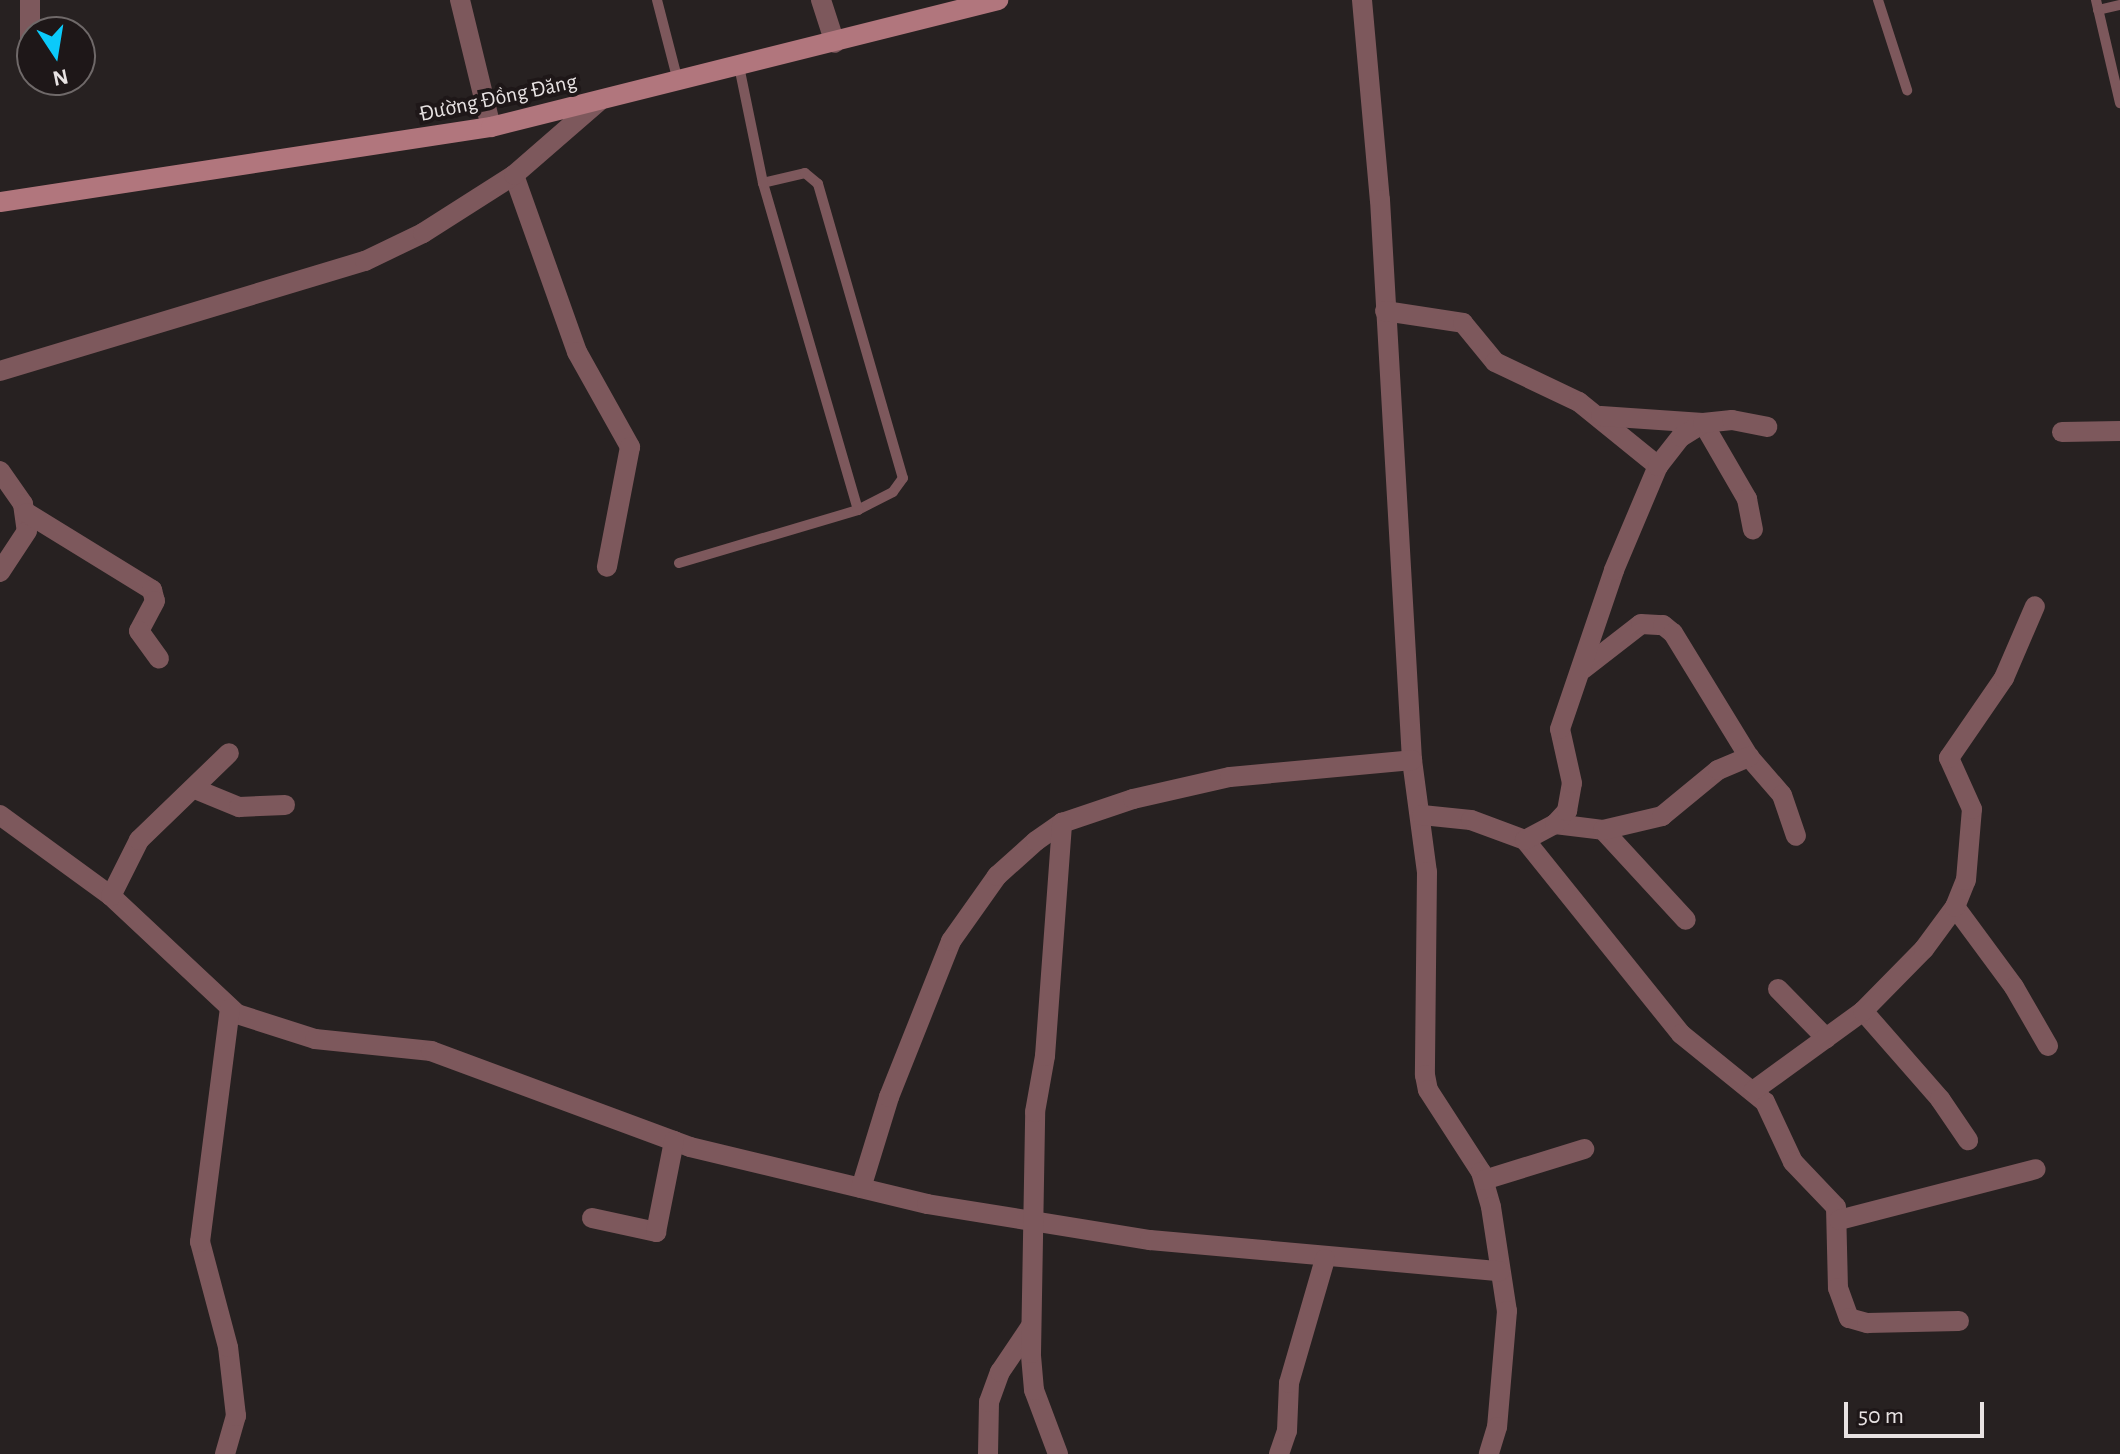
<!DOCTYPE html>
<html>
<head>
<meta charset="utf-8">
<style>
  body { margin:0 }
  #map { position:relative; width:2120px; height:1454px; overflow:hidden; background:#272121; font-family:"Alegreya Sans",sans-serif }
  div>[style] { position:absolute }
  .lane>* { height:10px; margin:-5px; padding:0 5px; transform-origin:5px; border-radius:5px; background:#7d585c }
  .street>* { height:20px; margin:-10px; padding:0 10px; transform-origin:10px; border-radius:10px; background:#7d585c }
  .secondary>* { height:20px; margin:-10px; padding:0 10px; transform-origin:10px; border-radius:10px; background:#b1767d }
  span { translate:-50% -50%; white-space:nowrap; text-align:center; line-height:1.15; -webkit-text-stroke:8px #1e1718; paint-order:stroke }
  .street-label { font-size:22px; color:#e8e3e3 }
  .north { position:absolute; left:16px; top:16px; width:80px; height:80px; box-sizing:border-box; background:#1e1718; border:2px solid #6f6969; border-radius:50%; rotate:168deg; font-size:22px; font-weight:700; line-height:32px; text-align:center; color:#e8e3e3 }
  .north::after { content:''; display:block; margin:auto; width:28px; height:36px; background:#0bcafa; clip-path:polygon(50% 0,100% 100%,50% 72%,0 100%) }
  .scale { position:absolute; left:1844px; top:1402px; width:140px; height:36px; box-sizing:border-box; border:4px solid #e8e3e3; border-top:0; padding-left:10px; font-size:24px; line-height:28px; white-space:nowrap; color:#e8e3e3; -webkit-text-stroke:6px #1e1718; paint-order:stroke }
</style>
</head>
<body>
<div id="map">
  <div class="lane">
    <div style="left:657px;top:0;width:84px;rotate:75.5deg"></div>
    <div style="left:1878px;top:0;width:95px;rotate:72.1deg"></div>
    <div style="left:2096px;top:0;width:106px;rotate:76.9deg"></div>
    <div style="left:2098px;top:10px;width:23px;rotate:-13deg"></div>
    <div style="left:763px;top:183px;width:43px;rotate:-13.4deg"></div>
    <div style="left:805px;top:173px;width:17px;rotate:40deg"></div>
    <div style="left:818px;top:184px;width:306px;rotate:73.9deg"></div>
    <div style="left:903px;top:478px;width:17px;rotate:126deg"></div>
    <div style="left:893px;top:492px;width:39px;rotate:153deg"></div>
    <div style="left:679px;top:563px;width:187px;rotate:-16.5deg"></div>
    <div style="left:858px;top:510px;width:341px;rotate:-106.2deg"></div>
    <div style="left:763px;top:183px;width:119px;rotate:-101.6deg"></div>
  </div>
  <div class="street">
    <div style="left:460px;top:0;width:131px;rotate:76.3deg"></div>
    <div style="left:821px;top:0;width:45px;rotate:72deg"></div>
    <div style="left:1362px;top:0;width:201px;rotate:84.9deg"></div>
    <div style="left:1380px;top:200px;width:561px;rotate:86.73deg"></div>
    <div style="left:1412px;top:760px;width:113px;rotate:82.4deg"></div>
    <div style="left:1427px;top:872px;width:203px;rotate:90.6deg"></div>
    <div style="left:1425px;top:1075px;width:15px;rotate:79deg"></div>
    <div style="left:1428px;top:1090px;width:98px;rotate:57.1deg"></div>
    <div style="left:1481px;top:1172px;width:36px;rotate:74deg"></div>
    <div style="left:1491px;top:1207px;width:105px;rotate:81.3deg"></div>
    <div style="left:1507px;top:1311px;width:116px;rotate:94.9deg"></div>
    <div style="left:1497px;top:1427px;width:28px;rotate:107deg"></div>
    <div style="left:30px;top:57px;width:57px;rotate:-90deg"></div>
    <div style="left:514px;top:175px;width:188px;rotate:70.4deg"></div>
    <div style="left:577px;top:352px;width:109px;rotate:60.8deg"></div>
    <div style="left:630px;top:447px;width:122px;rotate:100.9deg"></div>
    <div style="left:1385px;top:311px;width:79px;rotate:8.7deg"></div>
    <div style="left:1463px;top:323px;width:50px;rotate:50.6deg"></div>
    <div style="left:1495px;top:362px;width:93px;rotate:25.5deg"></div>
    <div style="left:1579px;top:402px;width:102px;rotate:39deg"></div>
    <div style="left:0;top:371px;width:381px;rotate:-16.8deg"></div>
    <div style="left:365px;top:261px;width:64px;rotate:-25.8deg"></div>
    <div style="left:423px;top:233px;width:108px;rotate:-32.5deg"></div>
    <div style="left:514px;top:175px;width:113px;rotate:-41deg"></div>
    <div style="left:1601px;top:416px;width:102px;rotate:3.9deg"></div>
    <div style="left:1703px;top:423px;width:88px;rotate:59.9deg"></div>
    <div style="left:1747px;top:499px;width:31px;rotate:79deg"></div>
    <div style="left:2062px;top:432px;width:58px;rotate:-1deg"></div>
    <div style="left:0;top:471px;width:40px;rotate:55.1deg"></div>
    <div style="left:23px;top:504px;width:27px;rotate:82deg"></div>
    <div style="left:27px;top:531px;width:49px;rotate:123.4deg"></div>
    <div style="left:27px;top:513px;width:147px;rotate:31.6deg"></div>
    <div style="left:152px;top:590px;width:11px;rotate:75deg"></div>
    <div style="left:155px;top:601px;width:34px;rotate:118deg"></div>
    <div style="left:139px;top:631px;width:34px;rotate:54deg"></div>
    <div style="left:1583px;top:669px;width:73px;rotate:-37.8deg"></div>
    <div style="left:1641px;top:624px;width:22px;rotate:3deg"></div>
    <div style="left:1663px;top:625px;width:13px;rotate:39deg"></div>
    <div style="left:1673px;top:633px;width:145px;rotate:58.5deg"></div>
    <div style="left:1749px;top:757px;width:50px;rotate:49deg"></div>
    <div style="left:1782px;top:795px;width:43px;rotate:71.1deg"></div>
    <div style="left:195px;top:789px;width:48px;rotate:22.2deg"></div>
    <div style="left:239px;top:807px;width:46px;rotate:-2.5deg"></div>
    <div style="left:0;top:815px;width:137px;rotate:36.1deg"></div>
    <div style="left:111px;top:896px;width:173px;rotate:43.1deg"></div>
    <div style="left:237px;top:1014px;width:82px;rotate:17.8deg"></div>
    <div style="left:315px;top:1039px;width:117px;rotate:5.9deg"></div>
    <div style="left:431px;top:1051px;width:276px;rotate:20.3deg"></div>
    <div style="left:690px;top:1147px;width:244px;rotate:13.5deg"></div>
    <div style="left:927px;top:1204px;width:226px;rotate:9.2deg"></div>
    <div style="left:1150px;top:1240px;width:351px;rotate:5.1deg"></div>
    <div style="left:1422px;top:815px;width:49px;rotate:5.8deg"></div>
    <div style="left:1471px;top:820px;width:58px;rotate:20.3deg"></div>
    <div style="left:1525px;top:840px;width:249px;rotate:51.2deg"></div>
    <div style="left:1681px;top:1034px;width:108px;rotate:39deg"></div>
    <div style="left:1765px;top:1102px;width:66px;rotate:65deg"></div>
    <div style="left:1793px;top:1162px;width:62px;rotate:46.3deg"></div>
    <div style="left:1836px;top:1207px;width:81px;rotate:88.6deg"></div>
    <div style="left:1838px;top:1288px;width:32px;rotate:70deg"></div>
    <div style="left:1849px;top:1318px;width:19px;rotate:16deg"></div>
    <div style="left:1867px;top:1323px;width:92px;rotate:-1.2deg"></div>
    <div style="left:1555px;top:824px;width:48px;rotate:7.1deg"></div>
    <div style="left:1603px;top:830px;width:122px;rotate:47.3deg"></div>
    <div style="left:1603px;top:830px;width:61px;rotate:-13.3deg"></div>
    <div style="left:1662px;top:816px;width:72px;rotate:-39.4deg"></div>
    <div style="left:1718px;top:770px;width:34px;rotate:-23deg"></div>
    <div style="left:1525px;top:840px;width:34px;rotate:-28deg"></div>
    <div style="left:1555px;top:824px;width:18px;rotate:-47deg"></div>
    <div style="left:1567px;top:811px;width:28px;rotate:-80deg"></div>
    <div style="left:1572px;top:783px;width:55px;rotate:-102.5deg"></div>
    <div style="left:1560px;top:729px;width:168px;rotate:-71.2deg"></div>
    <div style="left:1614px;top:570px;width:113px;rotate:-67.1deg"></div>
    <div style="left:1658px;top:466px;width:37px;rotate:-52deg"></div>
    <div style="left:1681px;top:437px;width:26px;rotate:-32deg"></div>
    <div style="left:1703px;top:423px;width:29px;rotate:-6deg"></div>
    <div style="left:1732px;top:420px;width:36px;rotate:11deg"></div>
    <div style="left:111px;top:896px;width:63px;rotate:-63.4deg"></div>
    <div style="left:139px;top:840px;width:125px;rotate:-44deg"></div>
    <div style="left:1955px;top:907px;width:99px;rotate:53.6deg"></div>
    <div style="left:2014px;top:987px;width:68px;rotate:60deg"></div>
    <div style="left:1778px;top:989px;width:69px;rotate:45.6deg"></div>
    <div style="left:1863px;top:1011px;width:117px;rotate:48.8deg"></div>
    <div style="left:1940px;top:1099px;width:50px;rotate:55.7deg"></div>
    <div style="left:1753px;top:1091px;width:136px;rotate:-36deg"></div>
    <div style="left:1863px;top:1011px;width:87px;rotate:-45.5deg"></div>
    <div style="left:1924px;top:949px;width:52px;rotate:-53.6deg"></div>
    <div style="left:1955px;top:907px;width:29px;rotate:-68deg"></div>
    <div style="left:1966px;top:880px;width:71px;rotate:-85.2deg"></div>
    <div style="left:1972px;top:809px;width:56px;rotate:-114.3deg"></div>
    <div style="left:1949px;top:758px;width:97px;rotate:-55.5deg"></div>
    <div style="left:2004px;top:678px;width:78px;rotate:-66.7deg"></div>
    <div style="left:1484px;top:1180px;width:105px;rotate:-17.2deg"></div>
    <div style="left:861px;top:1188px;width:95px;rotate:-72.9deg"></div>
    <div style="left:889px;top:1097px;width:168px;rotate:-68.3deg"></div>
    <div style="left:951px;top:941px;width:80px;rotate:-54.7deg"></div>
    <div style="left:997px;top:876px;width:52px;rotate:-41.9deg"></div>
    <div style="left:1036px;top:841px;width:32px;rotate:-35deg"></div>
    <div style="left:1062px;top:823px;width:75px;rotate:-18.7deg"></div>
    <div style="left:1133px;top:799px;width:99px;rotate:-12.8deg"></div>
    <div style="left:1230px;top:777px;width:183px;rotate:-5.3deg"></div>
    <div style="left:592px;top:1218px;width:66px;rotate:12.3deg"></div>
    <div style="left:656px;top:1232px;width:93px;rotate:-78.8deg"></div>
    <div style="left:1839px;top:1220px;width:203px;rotate:-14.5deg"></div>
    <div style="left:225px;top:1454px;width:40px;rotate:-74deg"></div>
    <div style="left:236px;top:1416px;width:69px;rotate:-96.6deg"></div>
    <div style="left:228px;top:1347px;width:109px;rotate:-104.9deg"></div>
    <div style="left:200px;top:1242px;width:235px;rotate:-82.7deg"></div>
    <div style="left:988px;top:1454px;width:52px;rotate:-88.9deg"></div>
    <div style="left:989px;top:1402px;width:32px;rotate:-70deg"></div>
    <div style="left:1000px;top:1372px;width:55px;rotate:-56deg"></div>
    <div style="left:1058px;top:1454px;width:68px;rotate:-110.6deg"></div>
    <div style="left:1034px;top:1390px;width:37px;rotate:-95deg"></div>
    <div style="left:1031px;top:1353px;width:241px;rotate:-89deg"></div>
    <div style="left:1035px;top:1112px;width:57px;rotate:-79.9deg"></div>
    <div style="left:1045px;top:1056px;width:234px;rotate:-85.8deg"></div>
    <div style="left:1279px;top:1454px;width:24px;rotate:-71deg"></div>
    <div style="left:1287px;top:1431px;width:48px;rotate:-87.6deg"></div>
    <div style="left:1289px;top:1383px;width:129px;rotate:-73.8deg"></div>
  </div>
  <div class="secondary">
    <div style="left:0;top:202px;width:497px;rotate:-8.7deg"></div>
    <div style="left:491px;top:127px;width:523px;rotate:-14.06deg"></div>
  </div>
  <div class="street-label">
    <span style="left:498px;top:98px;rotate:-12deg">Đường Đồng Đăng</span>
  </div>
  <div class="north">N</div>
  <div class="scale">50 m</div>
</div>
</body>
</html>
